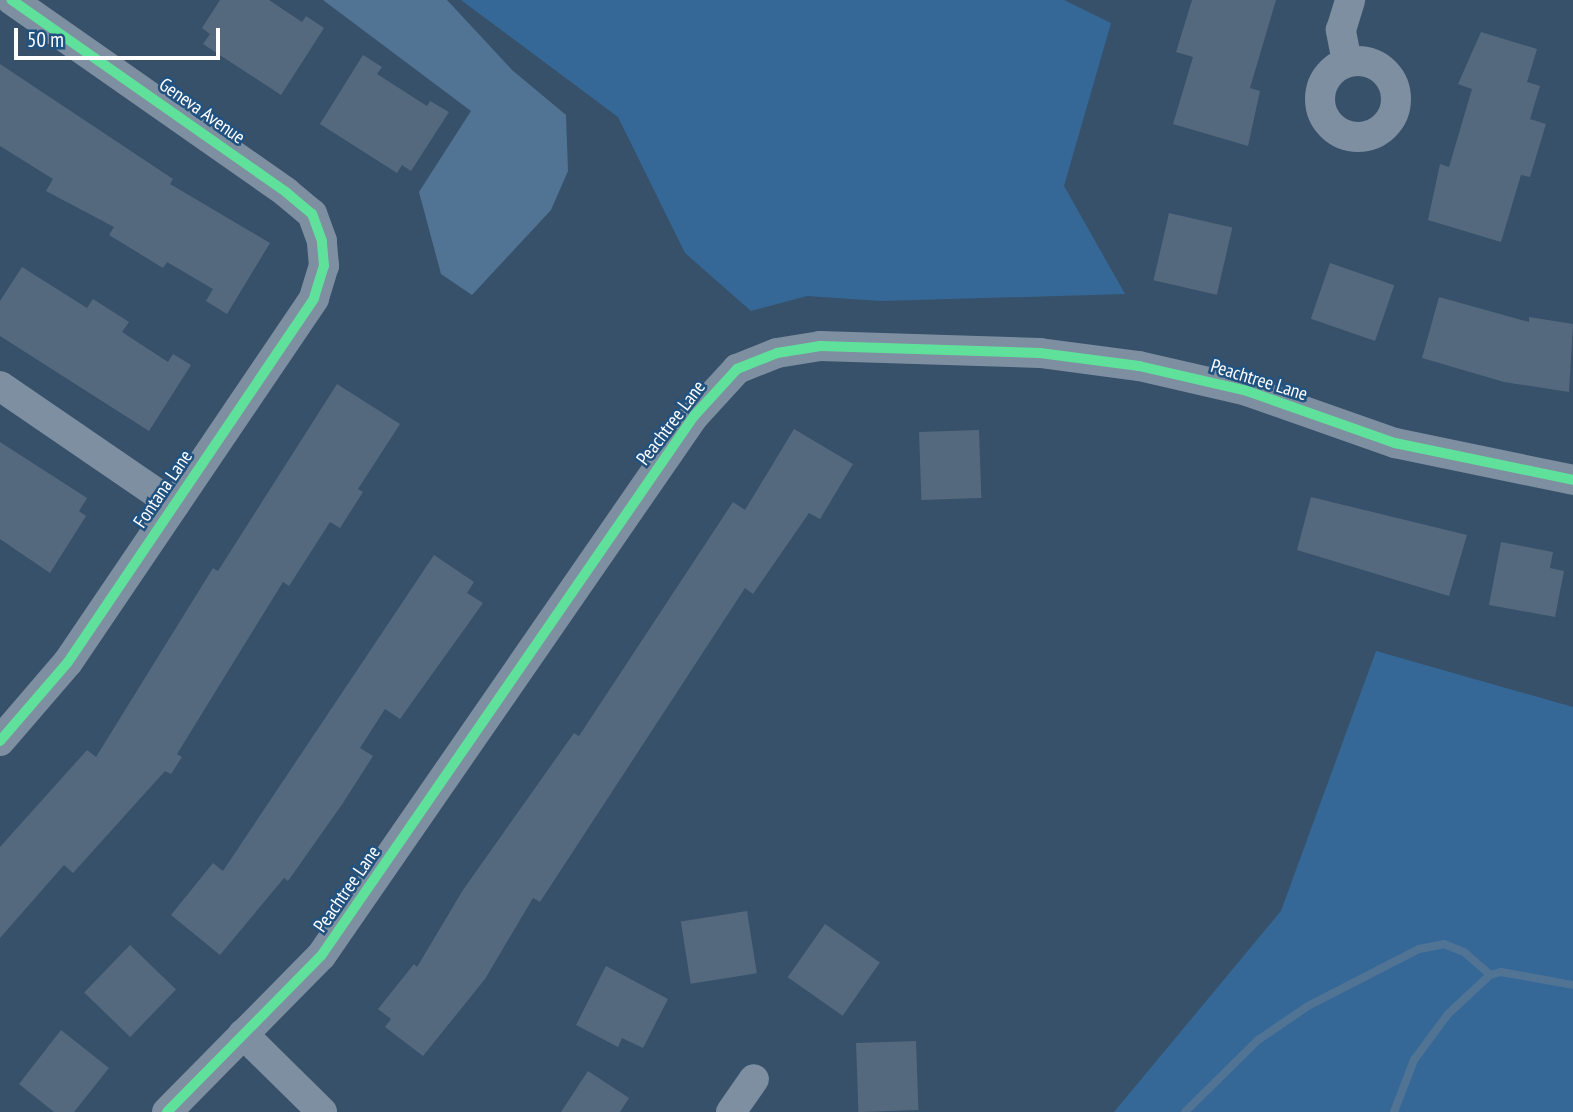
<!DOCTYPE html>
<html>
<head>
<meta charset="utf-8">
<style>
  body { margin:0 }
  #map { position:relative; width:1573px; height:1112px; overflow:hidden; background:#37516a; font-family:"PT Sans Narrow",sans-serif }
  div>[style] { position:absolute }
  .green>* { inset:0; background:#356897 }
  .water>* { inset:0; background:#517495 }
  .stream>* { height:8px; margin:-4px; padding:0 4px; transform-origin:4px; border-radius:4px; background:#517495 }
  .building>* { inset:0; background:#54697d; transform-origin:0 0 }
  .street>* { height:30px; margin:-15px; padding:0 15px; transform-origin:15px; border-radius:15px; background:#7d8fa0 }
  .street>.ring { margin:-15px; padding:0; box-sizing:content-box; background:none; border:30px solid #7d8fa0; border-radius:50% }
  .cycleway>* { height:10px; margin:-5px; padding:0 5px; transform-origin:5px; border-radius:5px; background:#60e19b }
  span { translate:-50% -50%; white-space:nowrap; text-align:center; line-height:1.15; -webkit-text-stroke:5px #215280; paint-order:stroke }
  .street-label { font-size:19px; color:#fff }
  .scale { position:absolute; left:14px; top:28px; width:206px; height:32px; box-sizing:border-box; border:4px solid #fff; border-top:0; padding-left:9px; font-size:21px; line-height:24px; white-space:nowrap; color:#fff; -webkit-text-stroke:5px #215280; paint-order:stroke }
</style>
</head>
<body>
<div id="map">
  <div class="green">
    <div style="clip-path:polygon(461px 0,1064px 0,1111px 23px,1064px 186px,1125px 294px,881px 301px,807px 296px,751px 311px,685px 253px,618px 117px)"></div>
    <div style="clip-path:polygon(1376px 651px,1573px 707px,1573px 1112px,1114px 1112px,1281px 911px)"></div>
  </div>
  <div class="water">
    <div style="clip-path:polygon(323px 0,447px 0,512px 70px,566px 115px,568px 171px,551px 210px,472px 295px,441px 274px,419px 192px,471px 111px)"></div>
  </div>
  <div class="stream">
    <div style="left:1185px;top:1112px;width:103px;rotate:-44.6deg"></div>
    <div style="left:1258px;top:1040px;width:60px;rotate:-34.2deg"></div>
    <div style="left:1308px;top:1006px;width:125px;rotate:-27.2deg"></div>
    <div style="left:1419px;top:949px;width:25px;rotate:-11deg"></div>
    <div style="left:1444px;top:944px;width:22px;rotate:22deg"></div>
    <div style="left:1464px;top:952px;width:35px;rotate:41deg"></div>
    <div style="left:1394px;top:1112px;width:56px;rotate:-69deg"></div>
    <div style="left:1414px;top:1060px;width:57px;rotate:-53.5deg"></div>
    <div style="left:1448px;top:1014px;width:57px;rotate:-42.9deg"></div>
    <div style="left:1490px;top:975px;width:11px;rotate:-15deg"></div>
    <div style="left:1501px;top:972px;width:73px;rotate:10.2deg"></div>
  </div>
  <div class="building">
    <div style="clip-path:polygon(220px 0,269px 0,302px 22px,306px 16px,324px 28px,281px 95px,203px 44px,210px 34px,202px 28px)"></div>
    <div style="clip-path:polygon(1192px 0,1276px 0,1250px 88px,1260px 91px,1248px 146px,1173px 124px,1193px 57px,1176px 52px)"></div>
    <div style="clip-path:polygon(1481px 32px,1537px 49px,1527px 82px,1540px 86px,1530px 119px,1546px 124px,1530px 177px,1521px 175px,1501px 242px,1428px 220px,1440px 164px,1449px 167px,1472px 89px,1458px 84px)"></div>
    <div style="clip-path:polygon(363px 55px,382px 67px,377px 74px,427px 106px,430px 101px,449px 112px,411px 171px,402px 165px,397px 173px,320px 124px)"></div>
    <div style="clip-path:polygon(0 64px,173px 179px,170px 184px,270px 243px,227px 314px,206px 301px,213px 289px,167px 262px,163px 268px,109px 235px,114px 227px,46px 191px,53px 179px,0 146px)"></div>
    <div style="left:1169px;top:213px;width:65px;height:69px;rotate:13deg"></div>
    <div style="left:1330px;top:263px;width:68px;height:59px;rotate:19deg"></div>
    <div style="clip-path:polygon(22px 267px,87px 308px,93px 299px,129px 322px,122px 332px,168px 362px,173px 354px,191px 365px,149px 431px,0 336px,0 301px)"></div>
    <div style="clip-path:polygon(1439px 297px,1529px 322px,1529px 317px,1573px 324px,1569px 392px,1504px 382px,1422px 358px)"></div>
    <div style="clip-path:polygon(337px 384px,400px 424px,358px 489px,363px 492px,340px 528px,330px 522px,289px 586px,283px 582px,177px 754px,182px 757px,171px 774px,165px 771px,73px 873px,64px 865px,0 938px,0 847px,87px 750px,96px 757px,213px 568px,218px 571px)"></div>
    <div style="clip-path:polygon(794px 429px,853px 464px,820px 519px,809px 513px,753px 594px,745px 588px,540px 902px,533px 898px,485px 979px,423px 1056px,385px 1027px,391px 1019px,378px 1009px,414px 964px,417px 967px,463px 890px,574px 733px,579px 736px,733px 502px,745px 510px)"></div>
    <div style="left:979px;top:430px;width:68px;height:60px;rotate:88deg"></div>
    <div style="clip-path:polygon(0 442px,87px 498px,79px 511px,86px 516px,50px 573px,0 539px)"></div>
    <div style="clip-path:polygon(1311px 497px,1467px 535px,1449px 596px,1297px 550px)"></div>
    <div style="clip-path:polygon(1501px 542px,1553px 552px,1550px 568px,1564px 571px,1555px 617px,1489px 605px)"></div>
    <div style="clip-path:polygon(434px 555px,474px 582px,467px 593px,483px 603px,400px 719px,385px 709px,360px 748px,373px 756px,343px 803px,288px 881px,284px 878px,220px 955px,171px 915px,213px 863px,223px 871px)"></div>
    <div style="left:747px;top:911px;width:63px;height:67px;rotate:81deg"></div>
    <div style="left:825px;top:924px;width:67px;height:65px;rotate:35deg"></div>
    <div style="left:130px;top:945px;width:64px;height:66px;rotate:44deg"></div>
    <div style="clip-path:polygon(606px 966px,668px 999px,643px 1048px,622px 1038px,618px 1047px,576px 1025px)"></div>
    <div style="clip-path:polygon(61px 1030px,109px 1068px,74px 1112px,54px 1112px,19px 1084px)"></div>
    <div style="left:916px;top:1041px;width:69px;height:60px;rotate:88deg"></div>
    <div style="clip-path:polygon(588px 1071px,629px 1098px,620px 1112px,561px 1112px)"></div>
  </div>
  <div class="street">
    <div class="ring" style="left:1320px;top:61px;width:46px;height:46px"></div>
    <div style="left:1347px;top:62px;width:33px;rotate:-101deg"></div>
    <div style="left:1341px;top:30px;width:31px;rotate:-73deg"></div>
    <div style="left:0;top:386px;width:211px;rotate:34.4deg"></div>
    <div style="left:0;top:741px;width:104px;rotate:-49.3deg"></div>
    <div style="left:68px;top:662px;width:439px;rotate:-55.9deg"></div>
    <div style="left:314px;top:298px;width:34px;rotate:-73deg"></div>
    <div style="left:324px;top:266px;width:25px;rotate:-95deg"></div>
    <div style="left:322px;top:241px;width:29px;rotate:-110deg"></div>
    <div style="left:312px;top:214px;width:34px;rotate:-140deg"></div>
    <div style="left:286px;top:192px;width:335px;rotate:-145deg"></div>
    <div style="left:243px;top:1034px;width:111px;rotate:44.6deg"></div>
    <div style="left:167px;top:1112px;width:219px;rotate:-45.4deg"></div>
    <div style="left:321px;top:956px;width:656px;rotate:-55.37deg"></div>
    <div style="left:694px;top:416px;width:64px;rotate:-47.5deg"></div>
    <div style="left:737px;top:369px;width:43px;rotate:-21.8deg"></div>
    <div style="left:777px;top:353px;width:44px;rotate:-9.2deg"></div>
    <div style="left:820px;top:346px;width:220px;rotate:1.8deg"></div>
    <div style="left:1040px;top:353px;width:100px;rotate:7.5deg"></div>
    <div style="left:1139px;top:366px;width:111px;rotate:13deg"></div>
    <div style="left:1247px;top:391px;width:157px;rotate:19.4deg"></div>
    <div style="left:1395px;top:443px;width:182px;rotate:11.7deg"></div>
    <div style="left:731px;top:1112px;width:40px;rotate:-55.1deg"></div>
  </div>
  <div class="cycleway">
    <div style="left:0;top:741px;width:104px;rotate:-49.3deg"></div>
    <div style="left:68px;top:662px;width:439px;rotate:-55.9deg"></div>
    <div style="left:314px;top:298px;width:34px;rotate:-73deg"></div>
    <div style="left:324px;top:266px;width:25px;rotate:-95deg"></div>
    <div style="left:322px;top:241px;width:29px;rotate:-110deg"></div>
    <div style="left:312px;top:214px;width:34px;rotate:-140deg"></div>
    <div style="left:286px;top:192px;width:335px;rotate:-145deg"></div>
    <div style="left:167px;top:1112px;width:219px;rotate:-45.4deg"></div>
    <div style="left:321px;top:956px;width:656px;rotate:-55.37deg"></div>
    <div style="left:694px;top:416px;width:64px;rotate:-47.5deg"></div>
    <div style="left:737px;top:369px;width:43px;rotate:-21.8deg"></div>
    <div style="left:777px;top:353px;width:44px;rotate:-9.2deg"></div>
    <div style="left:820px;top:346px;width:220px;rotate:1.8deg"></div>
    <div style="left:1040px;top:353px;width:100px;rotate:7.5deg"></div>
    <div style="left:1139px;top:366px;width:111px;rotate:13deg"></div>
    <div style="left:1247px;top:391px;width:157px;rotate:19.4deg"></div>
    <div style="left:1395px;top:443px;width:182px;rotate:11.7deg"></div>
  </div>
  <div class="street-label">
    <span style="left:202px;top:111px;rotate:35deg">Geneva Avenue</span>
    <span style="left:1259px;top:380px;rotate:17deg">Peachtree Lane</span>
    <span style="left:671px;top:423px;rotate:-53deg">Peachtree Lane</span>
    <span style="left:163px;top:489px;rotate:-56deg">Fontana Lane</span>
    <span style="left:347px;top:889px;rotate:-55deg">Peachtree Lane</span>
  </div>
  <div class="scale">50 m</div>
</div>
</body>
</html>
